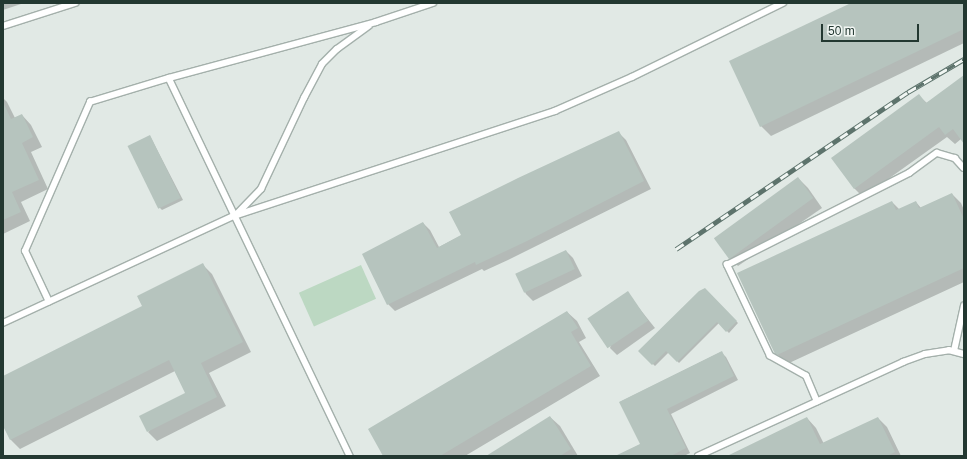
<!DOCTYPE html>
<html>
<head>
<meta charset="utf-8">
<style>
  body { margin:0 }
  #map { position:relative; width:967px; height:459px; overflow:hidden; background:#e1e9e5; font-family:Arial,sans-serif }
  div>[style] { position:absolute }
  .green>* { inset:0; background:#bcd8c2; transform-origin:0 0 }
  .shadow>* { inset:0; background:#0003 }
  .building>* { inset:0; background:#b6c4be; transform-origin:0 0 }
  .roads { filter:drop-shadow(1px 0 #a4b0ab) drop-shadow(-1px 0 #a4b0ab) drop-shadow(0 1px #a4b0ab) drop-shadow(0 -1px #a4b0ab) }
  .service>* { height:5.5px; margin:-2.75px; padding:0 2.75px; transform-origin:2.75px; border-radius:2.75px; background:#fff }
  .rail>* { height:4.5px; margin-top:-2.25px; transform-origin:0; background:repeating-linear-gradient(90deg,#f1f6f3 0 9px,#5d736c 0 18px); box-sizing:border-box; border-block:1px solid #5d736c }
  span { translate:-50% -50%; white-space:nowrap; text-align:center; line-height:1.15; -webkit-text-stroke:3.5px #f1f6f3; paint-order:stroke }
  .frame { position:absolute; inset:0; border:4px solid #233831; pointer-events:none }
  .scale { position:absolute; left:821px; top:24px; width:98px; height:18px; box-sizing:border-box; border:2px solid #233831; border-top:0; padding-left:5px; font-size:12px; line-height:14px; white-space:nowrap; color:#233831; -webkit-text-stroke:3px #f1f6f3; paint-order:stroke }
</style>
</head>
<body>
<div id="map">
  <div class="green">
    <div style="left:361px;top:265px;width:37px;height:68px;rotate:66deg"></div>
  </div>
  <div class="shadow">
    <div style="clip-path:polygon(3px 3px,24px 3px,3px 10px)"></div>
    <div style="clip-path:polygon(853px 3px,964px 3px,964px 43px,771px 136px,761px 126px)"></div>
    <div style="clip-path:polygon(964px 77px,964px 142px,961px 139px,955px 144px,947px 137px,863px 197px,854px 188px,919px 96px,927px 103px)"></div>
    <div style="clip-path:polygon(3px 98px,7px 102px,15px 118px,22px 115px,31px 125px,42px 147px,31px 152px,48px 189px,21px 202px,30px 221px,3px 234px)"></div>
    <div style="clip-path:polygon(619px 133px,626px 140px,651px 189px,508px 260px,484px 271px,482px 269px,395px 311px,388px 304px,423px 223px,430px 230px,439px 247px,462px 235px)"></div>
    <div style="clip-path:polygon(150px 136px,183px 200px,162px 210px,160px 208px)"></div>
    <div style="clip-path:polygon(798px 178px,808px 188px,822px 208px,738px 266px,729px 257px)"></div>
    <div style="clip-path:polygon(952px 194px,961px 203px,964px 210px,964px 282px,787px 364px,776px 353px,892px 202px,900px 210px,916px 202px,921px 208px)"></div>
    <div style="clip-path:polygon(566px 251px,573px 258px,582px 276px,533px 301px,526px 294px,517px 275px)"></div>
    <div style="clip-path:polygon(203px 265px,212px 274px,251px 352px,209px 373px,226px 406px,157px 441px,148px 432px,187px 393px,175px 371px,20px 449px,11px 440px,3px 424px,3px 377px,143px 307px)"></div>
    <div style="clip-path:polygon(704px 289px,738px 323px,729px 333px,719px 323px,679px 363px,669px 352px,655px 366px,640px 351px)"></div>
    <div style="clip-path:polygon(627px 293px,655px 328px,617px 355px,610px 348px)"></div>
    <div style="clip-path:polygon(567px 312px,577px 321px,586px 338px,579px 342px,600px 376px,465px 456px,385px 456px)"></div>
    <div style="clip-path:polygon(721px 352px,726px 357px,738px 380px,671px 414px,690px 453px,684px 456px,618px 456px,641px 444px,620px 402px)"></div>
    <div style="clip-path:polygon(550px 417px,560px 426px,578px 456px,488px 456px)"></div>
    <div style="clip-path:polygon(807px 418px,816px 428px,824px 444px,878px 418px,887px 427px,901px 456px,729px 456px)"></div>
  </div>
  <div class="building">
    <div style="clip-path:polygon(851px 3px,964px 3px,964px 29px,760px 127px,729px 61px)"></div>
    <div style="clip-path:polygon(964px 75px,964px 144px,953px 129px,945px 135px,939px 127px,854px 189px,831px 158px,919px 94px,926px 103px)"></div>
    <div style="clip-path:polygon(3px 102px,11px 119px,22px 114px,33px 137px,22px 143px,39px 180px,12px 192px,21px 212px,3px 220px)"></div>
    <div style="clip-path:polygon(619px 131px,644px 181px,527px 241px,476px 265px,475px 262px,387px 305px,362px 254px,423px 222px,437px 248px,461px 235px,449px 212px,518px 178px)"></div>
    <div style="left:150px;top:135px;width:70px;height:25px;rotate:64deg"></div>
    <div style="left:798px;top:177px;width:26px;height:104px;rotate:54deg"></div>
    <div style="clip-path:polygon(952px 193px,964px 219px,964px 268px,777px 355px,775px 354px,737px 273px,892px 201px,896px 210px,916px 201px,919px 208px)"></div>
    <div style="left:566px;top:250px;width:21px;height:56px;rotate:65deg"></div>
    <div style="clip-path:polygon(203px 263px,243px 342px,201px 363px,217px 397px,147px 432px,139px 416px,185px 393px,169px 360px,10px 440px,3px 426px,3px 376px,142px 306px,137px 296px)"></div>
    <div style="clip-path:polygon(705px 288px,737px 321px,726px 332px,717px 322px,677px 362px,666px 351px,652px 365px,638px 351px,699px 291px)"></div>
    <div style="left:628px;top:291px;width:36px;height:49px;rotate:56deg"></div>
    <div style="clip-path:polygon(567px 311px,578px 328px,571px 332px,591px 366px,440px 456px,383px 456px,368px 429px)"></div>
    <div style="clip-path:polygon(722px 351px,734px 376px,667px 409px,686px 448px,671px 456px,615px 456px,640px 444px,619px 402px)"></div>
    <div style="clip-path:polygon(550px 416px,571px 449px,560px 456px,486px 456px)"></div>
    <div style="clip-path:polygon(807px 417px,820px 444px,878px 417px,895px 452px,887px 456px,727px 456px)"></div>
  </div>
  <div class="roads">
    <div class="service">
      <div style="left:3px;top:26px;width:76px;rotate:-17.7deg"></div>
      <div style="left:169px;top:78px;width:419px;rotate:64.4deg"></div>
      <div style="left:236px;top:215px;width:36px;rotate:-46deg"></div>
      <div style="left:261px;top:189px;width:101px;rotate:-64.7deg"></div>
      <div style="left:304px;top:98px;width:38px;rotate:-62deg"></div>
      <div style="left:322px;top:64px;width:21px;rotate:-45deg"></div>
      <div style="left:337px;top:49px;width:39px;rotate:-36deg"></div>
      <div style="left:49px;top:302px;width:56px;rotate:-115.2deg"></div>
      <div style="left:25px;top:251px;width:163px;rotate:-66.4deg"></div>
      <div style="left:90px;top:102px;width:83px;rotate:-16.9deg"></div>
      <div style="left:169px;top:78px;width:214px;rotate:-15.1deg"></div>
      <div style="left:376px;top:22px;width:60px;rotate:-18.4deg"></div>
      <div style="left:3px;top:323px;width:255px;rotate:-24.9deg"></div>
      <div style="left:234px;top:216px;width:338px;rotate:-18.1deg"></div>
      <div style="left:555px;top:111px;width:84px;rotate:-23.8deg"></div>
      <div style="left:632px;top:77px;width:168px;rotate:-26.1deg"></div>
      <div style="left:954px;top:351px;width:46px;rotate:-77.5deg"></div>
      <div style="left:817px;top:402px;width:28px;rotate:-113deg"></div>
      <div style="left:806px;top:376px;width:41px;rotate:-150.9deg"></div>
      <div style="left:770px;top:356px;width:101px;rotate:-115.3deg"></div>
      <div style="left:727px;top:265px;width:204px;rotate:-26.8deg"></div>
      <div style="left:909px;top:173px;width:34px;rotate:-36deg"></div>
      <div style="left:937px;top:153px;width:19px;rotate:16deg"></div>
      <div style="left:955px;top:158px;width:13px;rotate:48deg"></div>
      <div style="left:698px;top:456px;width:226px;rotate:-24.6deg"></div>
      <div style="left:903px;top:362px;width:23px;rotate:-20deg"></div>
      <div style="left:925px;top:354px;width:24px;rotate:-9deg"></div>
      <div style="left:949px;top:350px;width:16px;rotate:15deg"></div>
    </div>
  </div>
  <div class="rail">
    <div style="left:676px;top:249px;width:280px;rotate:-34.1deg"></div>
    <div style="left:908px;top:92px;width:65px;rotate:-30.5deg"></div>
  </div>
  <div class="frame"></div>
  <div class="scale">50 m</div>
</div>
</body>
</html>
